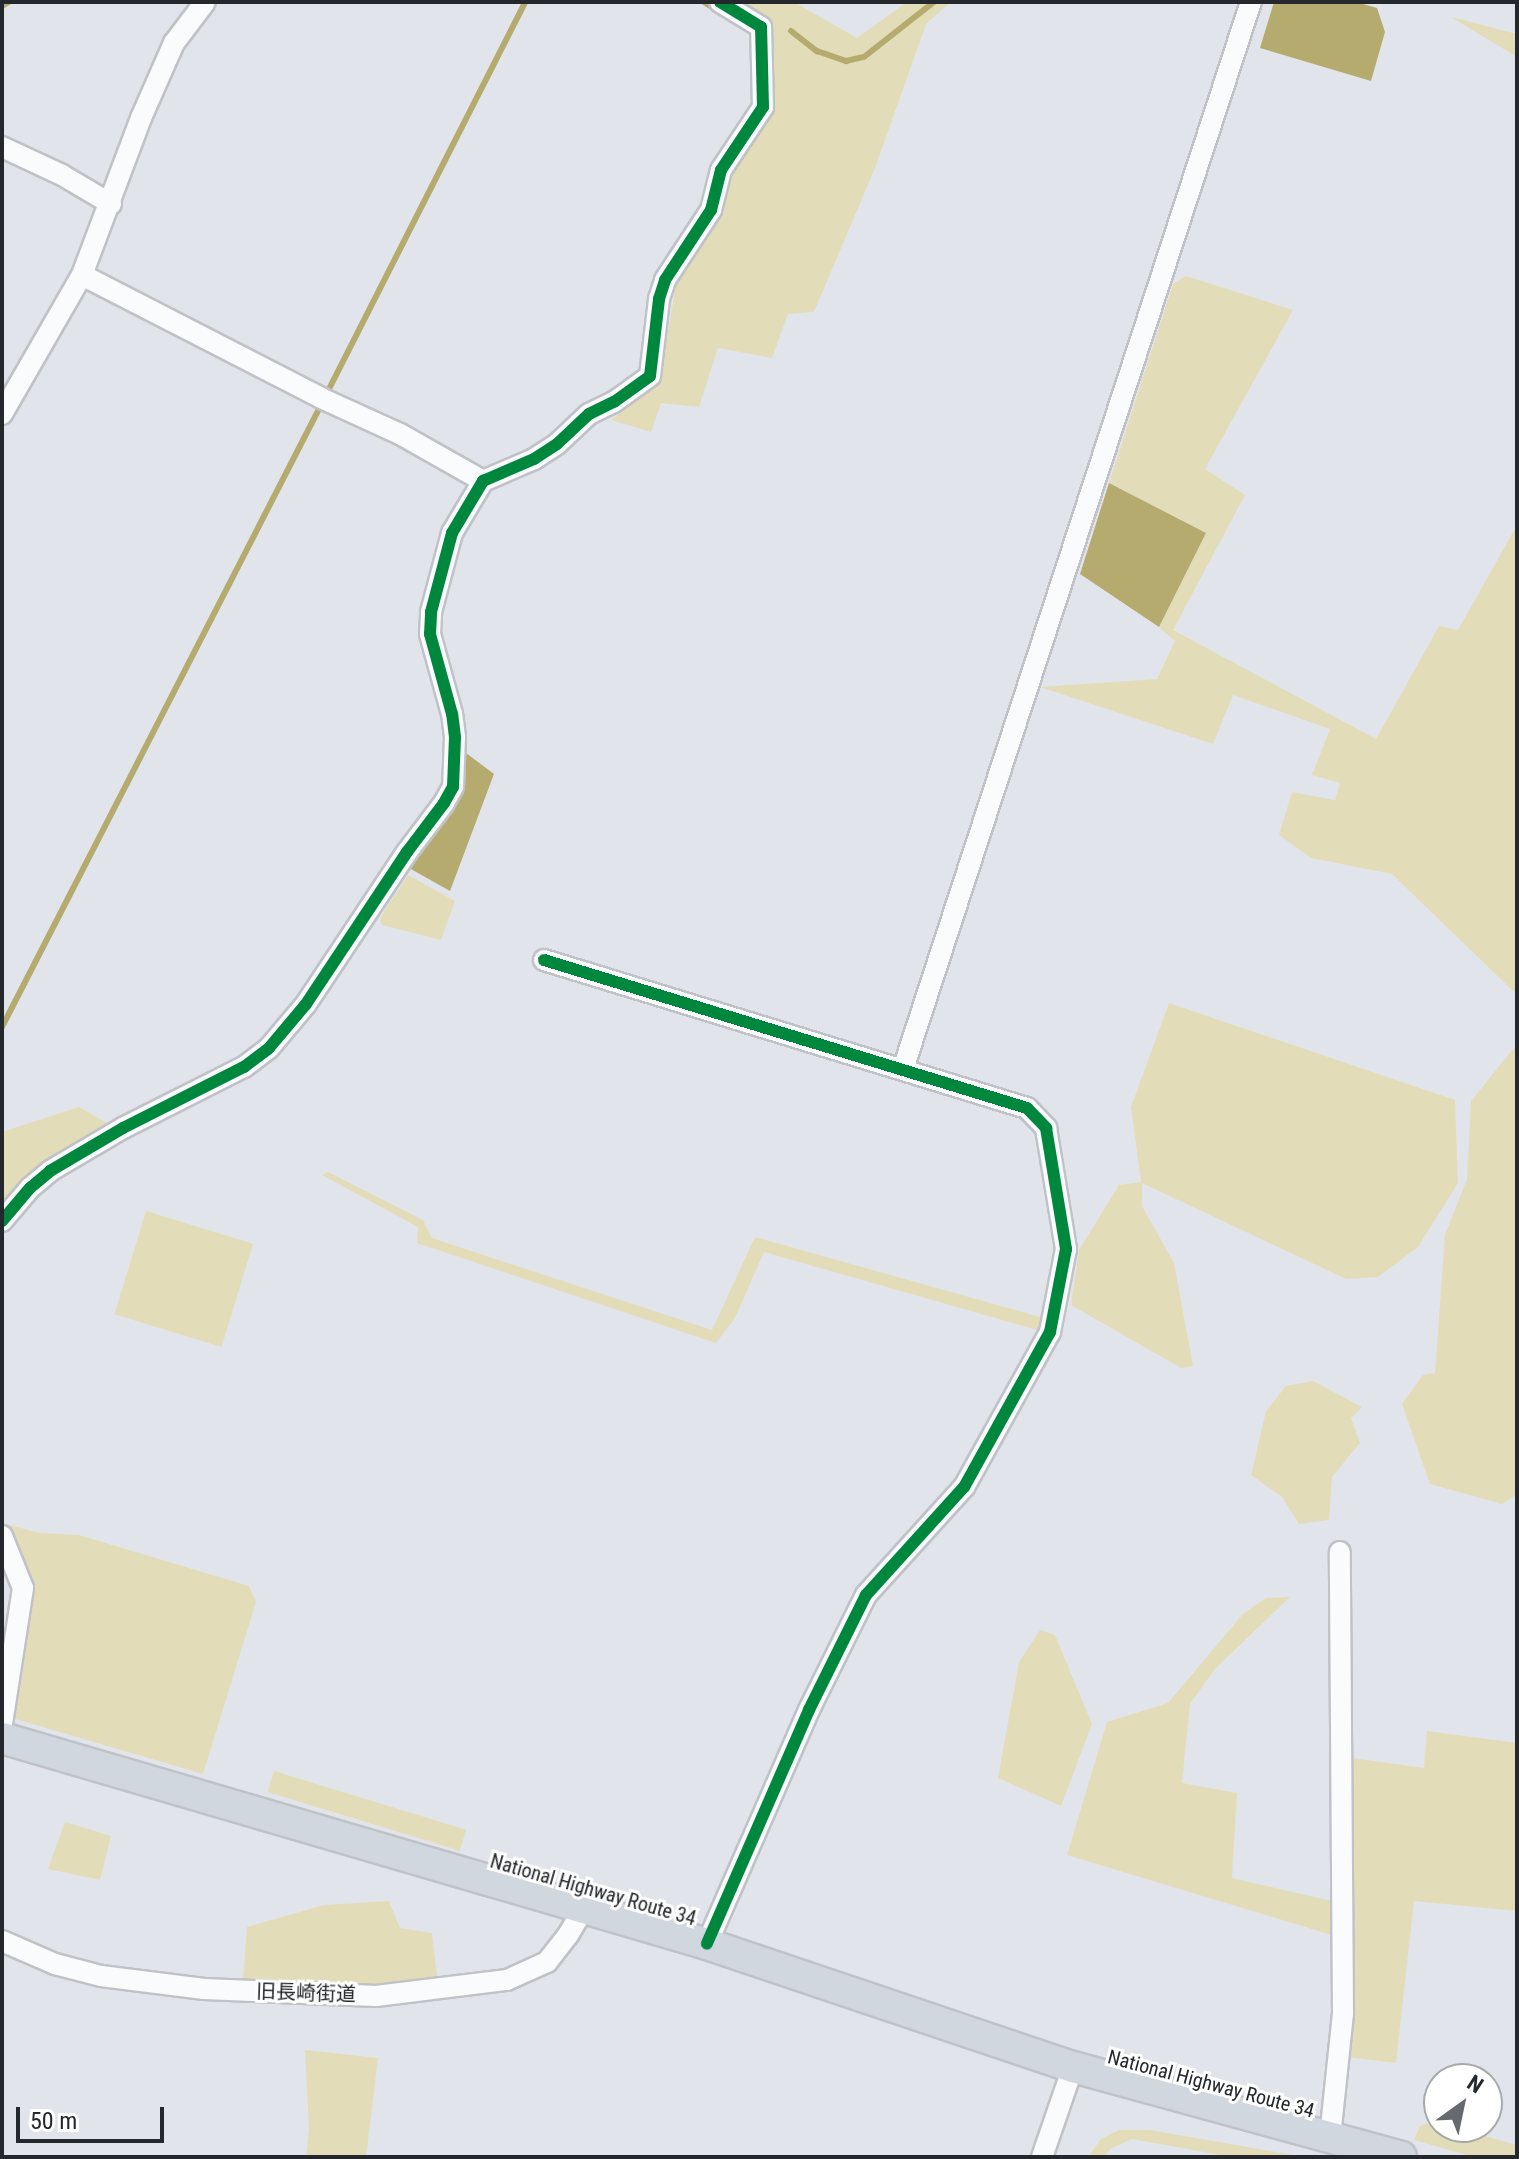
<!DOCTYPE html>
<html>
<head>
<meta charset="utf-8">
<style>
  body { margin:0 }
  #map { position:relative; width:1519px; height:2159px; overflow:hidden; background:#e1e5eb; font-family:"Roboto Condensed","Noto Sans JP",sans-serif }
  div>[style] { position:absolute }
  .green>* { inset:0; background:#e2ddb8; transform-origin:0 0 }
  .water>* { inset:0; background:#b5ab6e }
  .stream>* { height:6px; margin:-3px; padding:0 3px; transform-origin:3px; border-radius:3px; background:#b5ab6e }
  .roads { filter:drop-shadow(2px 0 #c0c2c7) drop-shadow(-2px 0 #c0c2c7) drop-shadow(0 2px #c0c2c7) drop-shadow(0 -2px #c0c2c7) }
  .minor>* { height:20px; margin:-10px; padding:0 10px; transform-origin:10px; border-radius:10px; background:#fafbfc }
  .highway>* { height:30px; margin:-15px; padding:0 15px; transform-origin:15px; border-radius:15px; background:#d1d7df }
  .cycleway>* { height:12px; margin:-6px; padding:0 6px; transform-origin:6px; border-radius:6px; background:#00873e }
  span { translate:-50% -50%; white-space:nowrap; text-align:center; line-height:1.15; -webkit-text-stroke:6px #fff; paint-order:stroke }
  .street-label { font-size:20px; color:#24272b }
  .frame { position:absolute; inset:0; border:4px solid #24272b; pointer-events:none }
  .north { position:absolute; left:1423px; top:2063px; width:80px; height:80px; box-sizing:border-box; background:#fff; border:2px solid #a7a9aa; border-radius:50%; rotate:33deg; font-size:22px; font-weight:700; line-height:32px; text-align:center; color:#24272b }
  .north::after { content:''; display:block; margin:auto; width:28px; height:36px; background:#666a6e; clip-path:polygon(50% 0,100% 100%,50% 72%,0 100%) }
  .scale { position:absolute; left:16px; top:2107px; width:148px; height:36px; box-sizing:border-box; border:4px solid #24272b; border-top:0; padding-left:10px; font-size:24px; line-height:28px; white-space:nowrap; color:#24272b; -webkit-text-stroke:6px #fff; paint-order:stroke }
</style>
</head>
<body>
<div id="map">
  <div class="green">
    <div style="clip-path:polygon(734px 2px,794px 2px,857px 38px,907px 2px,951px 2px,926px 24px,875px 168px,814px 312px,788px 314px,772px 358px,718px 348px,699px 407px,661px 403px,651px 432px,611px 420px,659px 384px,677px 279px,721px 213px,728px 174px,770px 112px,770px 25px)"></div>
    <div style="clip-path:polygon(1451px 17px,1517px 34px,1517px 57px)"></div>
    <div style="clip-path:polygon(1186px 276px,1293px 310px,1205px 469px,1245px 495px,1173px 630px,1376px 739px,1439px 626px,1458px 630px,1517px 525px,1517px 995px,1392px 874px,1311px 858px,1279px 835px,1292px 792px,1335px 800px,1340px 783px,1312px 775px,1330px 729px,1233px 695px,1213px 744px,1040px 687px,1157px 679px,1175px 641px,1159px 627px,1206px 533px,1109px 483px,1173px 284px)"></div>
    <div style="clip-path:polygon(408px 875px,455px 901px,441px 940px,382px 925px,380px 918px)"></div>
    <div style="clip-path:polygon(1169px 1003px,1455px 1100px,1458px 1183px,1418px 1247px,1378px 1277px,1346px 1279px,1142px 1183px,1142px 1206px,1174px 1263px,1193px 1366px,1181px 1368px,1071px 1305px,1079px 1250px,1119px 1185px,1141px 1182px,1131px 1107px)"></div>
    <div style="clip-path:polygon(1517px 1044px,1517px 1494px,1502px 1504px,1430px 1484px,1402px 1404px,1423px 1375px,1435px 1373px,1445px 1235px,1467px 1179px,1471px 1101px)"></div>
    <div style="clip-path:polygon(79px 1107px,112px 1126px,19px 1184px,2px 1208px,2px 1132px)"></div>
    <div style="clip-path:polygon(328px 1172px,423px 1220px,432px 1238px,712px 1330px,755px 1237px,1044px 1318px,1037px 1330px,764px 1252px,735px 1318px,716px 1343px,417px 1243px,418px 1227px,322px 1175px)"></div>
    <div style="left:146px;top:1211px;width:112px;height:108px;rotate:17deg"></div>
    <div style="clip-path:polygon(1313px 1381px,1362px 1407px,1351px 1418px,1360px 1443px,1332px 1477px,1329px 1520px,1299px 1524px,1282px 1497px,1251px 1475px,1266px 1411px,1286px 1386px)"></div>
    <div style="clip-path:polygon(6px 1524px,40px 1533px,79px 1535px,249px 1586px,256px 1602px,203px 1774px,12px 1718px,30px 1585px)"></div>
    <div style="clip-path:polygon(1290px 1597px,1215px 1669px,1190px 1704px,1182px 1783px,1237px 1793px,1232px 1878px,1332px 1901px,1335px 1936px,1067px 1855px,1107px 1722px,1168px 1703px,1243px 1614px,1266px 1598px)"></div>
    <div style="clip-path:polygon(1040px 1630px,1055px 1635px,1092px 1724px,1061px 1806px,998px 1778px,1019px 1662px)"></div>
    <div style="clip-path:polygon(1427px 1731px,1517px 1743px,1517px 1911px,1414px 1901px,1396px 2063px,1347px 2057px,1353px 1953px,1352px 1758px,1424px 1768px)"></div>
    <div style="left:274px;top:1771px;width:201px;height:22px;rotate:17deg"></div>
    <div style="clip-path:polygon(65px 1822px,111px 1836px,100px 1880px,48px 1869px)"></div>
    <div style="clip-path:polygon(389px 1901px,400px 1928px,432px 1933px,437px 1977px,366px 1986px,243px 1980px,247px 1927px,324px 1905px)"></div>
    <div style="clip-path:polygon(305px 2050px,378px 2058px,366px 2157px,306px 2157px,309px 2129px)"></div>
    <div style="clip-path:polygon(1432px 2121px,1439px 2123px,1439px 2127px,1453px 2127px,1517px 2145px,1517px 2157px,1474px 2157px,1414px 2140px,1420px 2126px)"></div>
    <div style="clip-path:polygon(1119px 2130px,1150px 2130px,1305px 2157px,1231px 2157px,1132px 2139px,1110px 2149px,1104px 2157px,1088px 2157px,1101px 2139px)"></div>
  </div>
  <div class="water">
    <div style="clip-path:polygon(1274px 2px,1356px 2px,1377px 8px,1385px 32px,1371px 81px,1260px 48px)"></div>
    <div style="clip-path:polygon(1109px 483px,1206px 533px,1159px 627px,1080px 574px)"></div>
    <div style="clip-path:polygon(466px 753px,494px 774px,450px 891px,409px 868px,457px 798px)"></div>
  </div>
  <div class="stream">
    <div style="left:704px;top:2px;width:15px;rotate:32deg"></div>
    <div style="left:2px;top:6px;width:8px;rotate:-30deg"></div>
    <div style="left:791px;top:31px;width:33px;rotate:38deg"></div>
    <div style="left:817px;top:51px;width:31px;rotate:19deg"></div>
    <div style="left:846px;top:61px;width:18px;rotate:-13deg"></div>
    <div style="left:864px;top:57px;width:89px;rotate:-38.2deg"></div>
    <div style="left:329px;top:389px;width:434px;rotate:-63.1deg"></div>
    <div style="left:2px;top:1027px;width:697px;rotate:-62.85deg"></div>
  </div>
  <div class="roads">
    <div class="minor">
      <div style="left:2px;top:147px;width:66px;rotate:25deg"></div>
      <div style="left:62px;top:175px;width:57px;rotate:30.6deg"></div>
      <div style="left:82px;top:275px;width:269px;rotate:27.2deg"></div>
      <div style="left:321px;top:398px;width:87px;rotate:24.5deg"></div>
      <div style="left:400px;top:434px;width:95px;rotate:29.5deg"></div>
      <div style="left:2px;top:414px;width:160px;rotate:-60.1deg"></div>
      <div style="left:82px;top:275px;width:168px;rotate:-69.4deg"></div>
      <div style="left:141px;top:118px;width:82px;rotate:-66.3deg"></div>
      <div style="left:174px;top:43px;width:51px;rotate:-52.9deg"></div>
      <div style="left:544px;top:960px;width:505px;rotate:17.04deg"></div>
      <div style="left:1027px;top:1108px;width:28px;rotate:46deg"></div>
      <div style="left:1046px;top:1128px;width:123px;rotate:80.6deg"></div>
      <div style="left:1066px;top:1249px;width:85px;rotate:100.9deg"></div>
      <div style="left:1050px;top:1332px;width:177px;rotate:119deg"></div>
      <div style="left:964px;top:1487px;width:146px;rotate:132.2deg"></div>
      <div style="left:866px;top:1595px;width:128px;rotate:116.4deg"></div>
      <div style="left:809px;top:1710px;width:255px;rotate:113.6deg"></div>
      <div style="left:903px;top:1069px;width:1122px;rotate:-71.94deg"></div>
      <div style="left:2px;top:1221px;width:43px;rotate:-49.7deg"></div>
      <div style="left:30px;top:1188px;width:26px;rotate:-40deg"></div>
      <div style="left:50px;top:1171px;width:85px;rotate:-30.5deg"></div>
      <div style="left:123px;top:1128px;width:136px;rotate:-26.8deg"></div>
      <div style="left:244px;top:1067px;width:31px;rotate:-37deg"></div>
      <div style="left:269px;top:1048px;width:57px;rotate:-49.9deg"></div>
      <div style="left:306px;top:1004px;width:182px;rotate:-56.4deg"></div>
      <div style="left:407px;top:852px;width:61px;rotate:-52.9deg"></div>
      <div style="left:444px;top:803px;width:18px;rotate:-61deg"></div>
      <div style="left:453px;top:787px;width:50px;rotate:-87.7deg"></div>
      <div style="left:455px;top:737px;width:23px;rotate:-97deg"></div>
      <div style="left:452px;top:714px;width:83px;rotate:-105.4deg"></div>
      <div style="left:430px;top:634px;width:22px;rotate:-87deg"></div>
      <div style="left:431px;top:612px;width:82px;rotate:-75.1deg"></div>
      <div style="left:452px;top:533px;width:61px;rotate:-59.2deg"></div>
      <div style="left:483px;top:481px;width:56px;rotate:-23.3deg"></div>
      <div style="left:534px;top:459px;width:27px;rotate:-33deg"></div>
      <div style="left:557px;top:444px;width:44px;rotate:-43.2deg"></div>
      <div style="left:589px;top:414px;width:28px;rotate:-26deg"></div>
      <div style="left:614px;top:402px;width:44px;rotate:-35.8deg"></div>
      <div style="left:650px;top:376px;width:78px;rotate:-83.3deg"></div>
      <div style="left:659px;top:299px;width:20px;rotate:-72deg"></div>
      <div style="left:665px;top:280px;width:84px;rotate:-56.7deg"></div>
      <div style="left:711px;top:210px;width:41px;rotate:-76deg"></div>
      <div style="left:721px;top:170px;width:76px;rotate:-56.3deg"></div>
      <div style="left:763px;top:107px;width:80px;rotate:-91.4deg"></div>
      <div style="left:761px;top:27px;width:48px;rotate:-148.6deg"></div>
      <div style="left:2px;top:1536px;width:56px;rotate:68deg"></div>
      <div style="left:23px;top:1588px;width:138px;rotate:98.8deg"></div>
      <div style="left:2px;top:1941px;width:58px;rotate:23.5deg"></div>
      <div style="left:55px;top:1964px;width:48px;rotate:14.6deg"></div>
      <div style="left:101px;top:1976px;width:104px;rotate:7.2deg"></div>
      <div style="left:204px;top:1989px;width:172px;rotate:2.3deg"></div>
      <div style="left:376px;top:1996px;width:132px;rotate:-7deg"></div>
      <div style="left:507px;top:1980px;width:44px;rotate:-24.2deg"></div>
      <div style="left:547px;top:1962px;width:34px;rotate:-52deg"></div>
      <div style="left:568px;top:1935px;width:31px;rotate:-59deg"></div>
      <div style="left:1330px;top:2137px;width:125px;rotate:-84deg"></div>
      <div style="left:1343px;top:2013px;width:461px;rotate:-90.4deg"></div>
      <div style="left:1042px;top:2157px;width:95px;rotate:-71deg"></div>
    </div>
    <div class="highway">
      <div style="left:2px;top:1738px;width:734px;rotate:16.29deg"></div>
      <div style="left:707px;top:1944px;width:386px;rotate:18.6deg"></div>
      <div style="left:1073px;top:2067px;width:340px;rotate:15.3deg"></div>
    </div>
  </div>
  <div class="cycleway">
    <div style="left:544px;top:960px;width:505px;rotate:17.04deg"></div>
    <div style="left:1027px;top:1108px;width:28px;rotate:46deg"></div>
    <div style="left:1046px;top:1128px;width:123px;rotate:80.6deg"></div>
    <div style="left:1066px;top:1249px;width:85px;rotate:100.9deg"></div>
    <div style="left:1050px;top:1332px;width:177px;rotate:119deg"></div>
    <div style="left:964px;top:1487px;width:146px;rotate:132.2deg"></div>
    <div style="left:866px;top:1595px;width:128px;rotate:116.4deg"></div>
    <div style="left:809px;top:1710px;width:255px;rotate:113.6deg"></div>
    <div style="left:2px;top:1221px;width:43px;rotate:-49.7deg"></div>
    <div style="left:30px;top:1188px;width:26px;rotate:-40deg"></div>
    <div style="left:50px;top:1171px;width:85px;rotate:-30.5deg"></div>
    <div style="left:123px;top:1128px;width:136px;rotate:-26.8deg"></div>
    <div style="left:244px;top:1067px;width:31px;rotate:-37deg"></div>
    <div style="left:269px;top:1048px;width:57px;rotate:-49.9deg"></div>
    <div style="left:306px;top:1004px;width:182px;rotate:-56.4deg"></div>
    <div style="left:407px;top:852px;width:61px;rotate:-52.9deg"></div>
    <div style="left:444px;top:803px;width:18px;rotate:-61deg"></div>
    <div style="left:453px;top:787px;width:50px;rotate:-87.7deg"></div>
    <div style="left:455px;top:737px;width:23px;rotate:-97deg"></div>
    <div style="left:452px;top:714px;width:83px;rotate:-105.4deg"></div>
    <div style="left:430px;top:634px;width:22px;rotate:-87deg"></div>
    <div style="left:431px;top:612px;width:82px;rotate:-75.1deg"></div>
    <div style="left:452px;top:533px;width:61px;rotate:-59.2deg"></div>
    <div style="left:483px;top:481px;width:56px;rotate:-23.3deg"></div>
    <div style="left:534px;top:459px;width:27px;rotate:-33deg"></div>
    <div style="left:557px;top:444px;width:44px;rotate:-43.2deg"></div>
    <div style="left:589px;top:414px;width:28px;rotate:-26deg"></div>
    <div style="left:614px;top:402px;width:44px;rotate:-35.8deg"></div>
    <div style="left:650px;top:376px;width:78px;rotate:-83.3deg"></div>
    <div style="left:659px;top:299px;width:20px;rotate:-72deg"></div>
    <div style="left:665px;top:280px;width:84px;rotate:-56.7deg"></div>
    <div style="left:711px;top:210px;width:41px;rotate:-76deg"></div>
    <div style="left:721px;top:170px;width:76px;rotate:-56.3deg"></div>
    <div style="left:763px;top:107px;width:80px;rotate:-91.4deg"></div>
    <div style="left:761px;top:27px;width:48px;rotate:-148.6deg"></div>
  </div>
  <div class="street-label">
    <span style="left:593px;top:1890px;rotate:16deg">National Highway Route 34</span>
    <span style="left:306px;top:1993px;rotate:2deg">旧長崎街道</span>
    <span style="left:1211px;top:2084px;rotate:15deg">National Highway Route 34</span>
  </div>
  <div class="frame"></div>
  <div class="north">N</div>
  <div class="scale">50 m</div>
</div>
</body>
</html>
